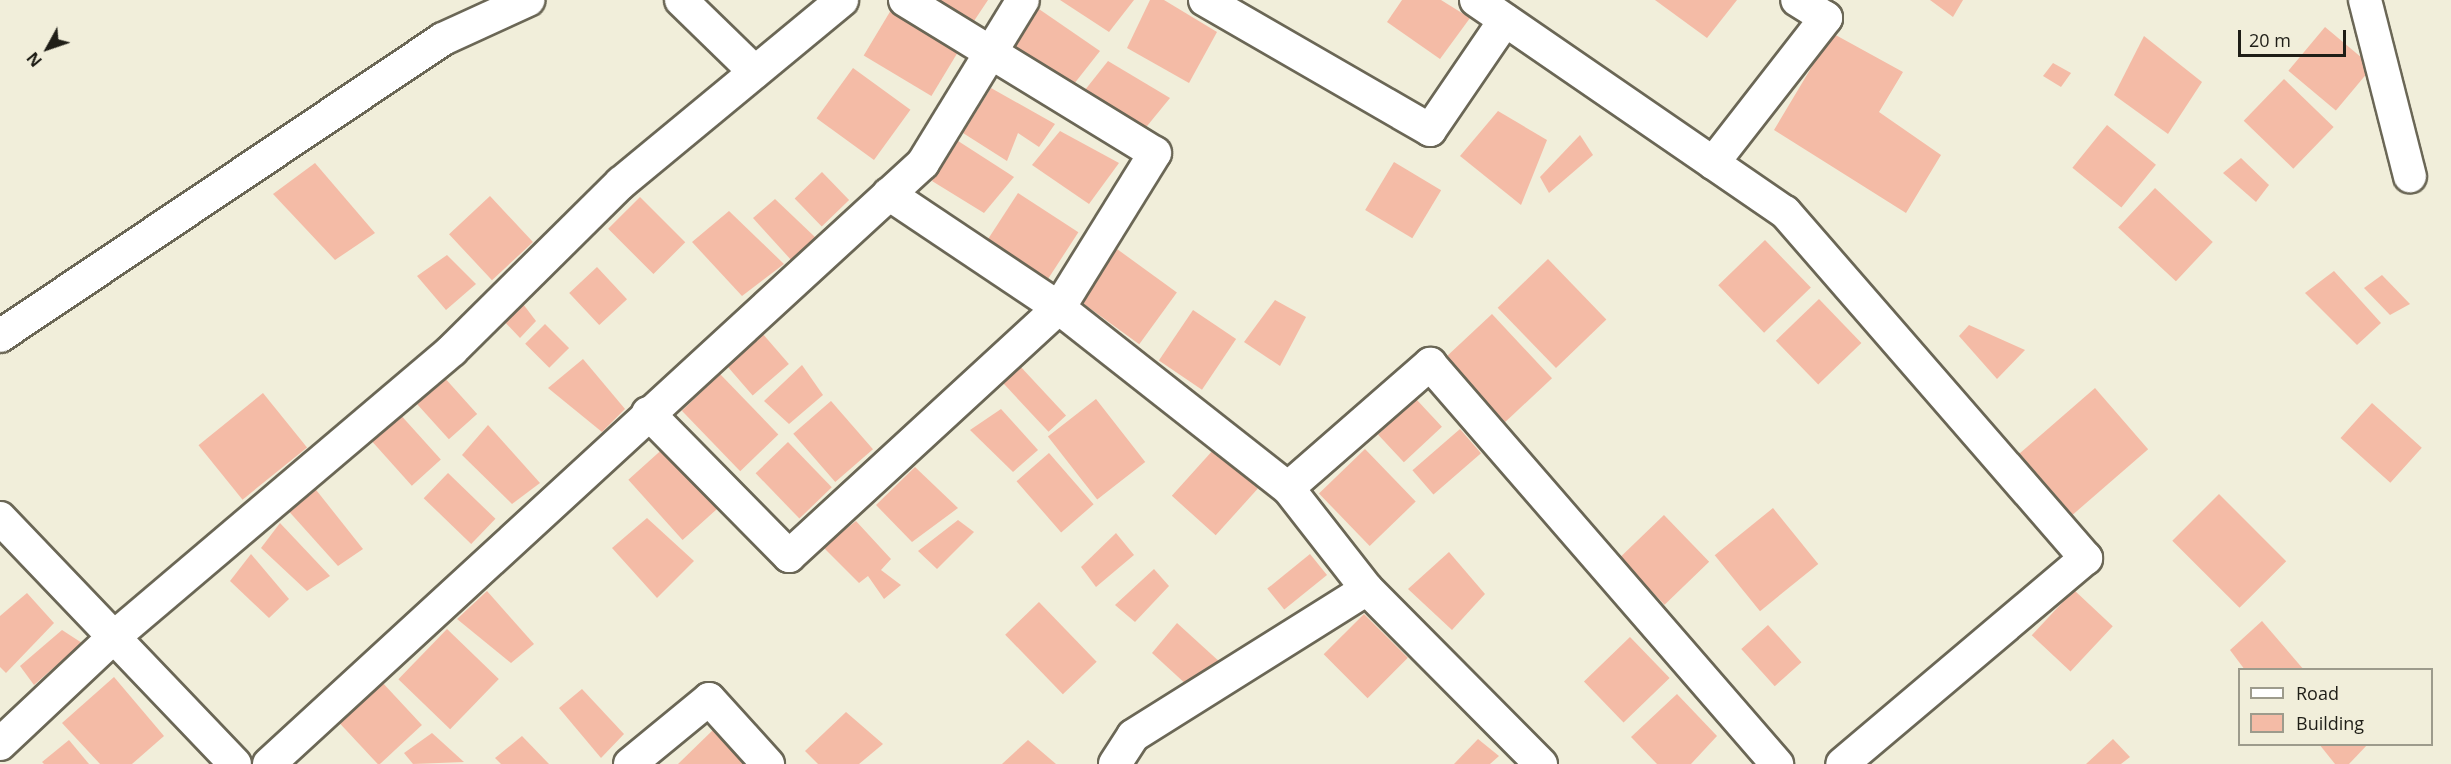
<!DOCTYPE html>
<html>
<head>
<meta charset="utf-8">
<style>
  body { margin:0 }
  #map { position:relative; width:2451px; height:764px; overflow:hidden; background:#f1eeda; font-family:"Open Sans",sans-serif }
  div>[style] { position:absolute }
  .building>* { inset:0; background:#f4bba6; transform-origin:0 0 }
  .roads { filter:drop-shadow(2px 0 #6b6756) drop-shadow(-2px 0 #6b6756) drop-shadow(0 2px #6b6756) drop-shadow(0 -2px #6b6756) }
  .street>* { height:32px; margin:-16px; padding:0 16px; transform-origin:16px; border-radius:16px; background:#fff }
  span { translate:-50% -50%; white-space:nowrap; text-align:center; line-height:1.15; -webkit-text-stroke:6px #f1eeda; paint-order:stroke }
  .legend { position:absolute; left:2238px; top:668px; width:195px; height:78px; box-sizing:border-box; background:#f1eeda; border:2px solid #9d9b8c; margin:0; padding:8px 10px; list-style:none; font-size:18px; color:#1f1e17 }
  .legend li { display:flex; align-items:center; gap:12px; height:30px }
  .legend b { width:30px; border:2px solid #9d9b8c }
  .north { position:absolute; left:18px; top:18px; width:60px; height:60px; -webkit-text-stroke:4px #f1eeda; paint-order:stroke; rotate:230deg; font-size:16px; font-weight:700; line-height:24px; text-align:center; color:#1f1e17 }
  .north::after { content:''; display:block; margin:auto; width:21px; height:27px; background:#1f1e17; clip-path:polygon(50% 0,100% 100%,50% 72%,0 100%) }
  .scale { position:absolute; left:2238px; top:30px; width:108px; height:27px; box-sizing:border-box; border:3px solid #1f1e17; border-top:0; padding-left:8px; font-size:18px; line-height:21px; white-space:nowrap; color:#1f1e17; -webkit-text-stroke:4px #f1eeda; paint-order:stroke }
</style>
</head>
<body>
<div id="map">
  <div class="building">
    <div style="clip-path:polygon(933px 0,988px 0,972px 24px)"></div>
    <div style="clip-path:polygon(1060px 0,1134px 0,1109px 32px)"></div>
    <div style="clip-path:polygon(1150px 0,1164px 0,1217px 32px,1189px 83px,1127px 48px)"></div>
    <div style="clip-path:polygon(1402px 0,1441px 0,1470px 18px,1440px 59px,1387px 22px)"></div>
    <div style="clip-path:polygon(1655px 0,1737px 0,1707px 38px)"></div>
    <div style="clip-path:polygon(1930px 0,1963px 0,1953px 17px)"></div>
    <div style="clip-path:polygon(1036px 7px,1100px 51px,1070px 89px,1004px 52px)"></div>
    <div style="left:891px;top:10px;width:79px;height:53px;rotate:31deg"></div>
    <div style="left:2325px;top:27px;width:62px;height:57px;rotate:40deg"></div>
    <div style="clip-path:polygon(1832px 33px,1903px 72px,1879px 112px,1941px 155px,1906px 213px,1774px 130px)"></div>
    <div style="clip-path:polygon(2144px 36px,2202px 82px,2168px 134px,2114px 95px)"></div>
    <div style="clip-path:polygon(1108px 61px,1170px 98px,1143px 131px,1081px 95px)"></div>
    <div style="clip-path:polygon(2053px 63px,2071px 73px,2061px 87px,2043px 76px)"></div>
    <div style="left:853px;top:68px;width:71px;height:62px;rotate:36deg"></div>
    <div style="left:2284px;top:79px;width:69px;height:58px;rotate:44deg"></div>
    <div style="clip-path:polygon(991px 88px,1055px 124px,1039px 147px,1018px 133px,1007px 161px,963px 133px)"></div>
    <div style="clip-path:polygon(1498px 111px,1547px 140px,1521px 205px,1460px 156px)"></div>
    <div style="left:2107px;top:125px;width:63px;height:55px;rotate:39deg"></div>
    <div style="clip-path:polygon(1060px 131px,1119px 163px,1089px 204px,1032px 165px)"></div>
    <div style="clip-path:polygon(1580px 135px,1593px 155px,1549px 193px,1540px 177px)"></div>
    <div style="clip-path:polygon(955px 139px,1014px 177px,984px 213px,932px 181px)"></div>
    <div style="clip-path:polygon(2241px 158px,2269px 185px,2256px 202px,2223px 173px)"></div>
    <div style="left:1394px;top:162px;width:55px;height:56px;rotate:31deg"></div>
    <div style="clip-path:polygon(315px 163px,375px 233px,335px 260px,273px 194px)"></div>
    <div style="left:822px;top:172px;width:39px;height:38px;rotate:46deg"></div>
    <div style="left:2155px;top:188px;width:79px;height:54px;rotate:43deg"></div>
    <div style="left:1018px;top:193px;width:72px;height:57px;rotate:33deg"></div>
    <div style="left:490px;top:196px;width:63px;height:56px;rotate:47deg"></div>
    <div style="left:640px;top:197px;width:64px;height:45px;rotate:45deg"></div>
    <div style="clip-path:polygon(775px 199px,816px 238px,792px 261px,753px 218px)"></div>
    <div style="clip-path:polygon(729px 211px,784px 264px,742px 296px,692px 242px)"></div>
    <div style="left:1765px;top:240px;width:66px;height:65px;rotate:46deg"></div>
    <div style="left:1117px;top:249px;width:74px;height:64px;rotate:36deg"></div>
    <div style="clip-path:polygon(447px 255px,476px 284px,446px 310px,417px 276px)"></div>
    <div style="left:1548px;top:259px;width:84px;height:70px;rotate:46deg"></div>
    <div style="left:597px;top:267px;width:44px;height:38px;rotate:47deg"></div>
    <div style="clip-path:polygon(2334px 271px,2381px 323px,2357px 345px,2305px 293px)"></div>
    <div style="clip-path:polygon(2382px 275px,2410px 304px,2390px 315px,2364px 288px)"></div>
    <div style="left:1819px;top:299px;width:61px;height:60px;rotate:46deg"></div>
    <div style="clip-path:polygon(520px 300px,536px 321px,520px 338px,501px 318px)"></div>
    <div style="clip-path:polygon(1275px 300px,1306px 317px,1280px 366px,1244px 342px)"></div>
    <div style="left:1193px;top:310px;width:52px;height:61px;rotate:34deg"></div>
    <div style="left:1492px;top:314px;width:88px;height:64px;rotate:47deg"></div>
    <div style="left:545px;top:324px;width:34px;height:28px;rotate:45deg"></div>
    <div style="clip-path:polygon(1969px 325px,2025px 350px,1997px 379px,1959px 336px)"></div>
    <div style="left:762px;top:333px;width:41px;height:48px;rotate:49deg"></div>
    <div style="clip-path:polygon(583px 359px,625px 409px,602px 432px,548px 388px)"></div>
    <div style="clip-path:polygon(802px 365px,823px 395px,789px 424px,764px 401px)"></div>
    <div style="left:1019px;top:365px;width:69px;height:24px;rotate:47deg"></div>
    <div style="left:720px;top:374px;width:84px;height:53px;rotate:46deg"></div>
    <div style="left:443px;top:376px;width:51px;height:38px;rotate:48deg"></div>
    <div style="left:2095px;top:388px;width:81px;height:100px;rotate:49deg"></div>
    <div style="left:263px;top:393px;width:70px;height:83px;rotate:51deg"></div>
    <div style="left:1096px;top:399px;width:80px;height:61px;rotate:52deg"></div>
    <div style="left:1416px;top:399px;width:38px;height:52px;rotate:47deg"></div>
    <div style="left:831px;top:401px;width:64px;height:50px;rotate:49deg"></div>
    <div style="left:2372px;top:403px;width:67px;height:47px;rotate:42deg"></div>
    <div style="clip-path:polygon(1001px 409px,1038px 450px,1013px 472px,970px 430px)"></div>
    <div style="left:398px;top:412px;width:64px;height:39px;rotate:48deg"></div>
    <div style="clip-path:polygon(488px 425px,540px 483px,512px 504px,462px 455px)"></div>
    <div style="left:1460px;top:429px;width:32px;height:63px;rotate:49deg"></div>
    <div style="left:788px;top:442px;width:63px;height:45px;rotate:46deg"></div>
    <div style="left:667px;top:445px;width:81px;height:52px;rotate:48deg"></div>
    <div style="left:1214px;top:449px;width:59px;height:63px;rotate:42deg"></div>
    <div style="left:1365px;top:449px;width:73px;height:64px;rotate:46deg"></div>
    <div style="left:1049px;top:453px;width:68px;height:43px;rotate:49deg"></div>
    <div style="clip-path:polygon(915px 467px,958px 508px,912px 542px,876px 505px)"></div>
    <div style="left:448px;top:473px;width:66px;height:35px;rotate:44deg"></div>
    <div style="clip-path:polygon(313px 486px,363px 549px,338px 566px,285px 507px)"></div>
    <div style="left:2219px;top:494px;width:95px;height:66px;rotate:45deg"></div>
    <div style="left:1773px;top:508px;width:72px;height:75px;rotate:51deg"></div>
    <div style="left:1664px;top:515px;width:65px;height:62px;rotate:46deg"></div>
    <div style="clip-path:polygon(647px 518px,694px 561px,657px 598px,612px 548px)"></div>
    <div style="clip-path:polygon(958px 520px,974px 532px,937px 569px,918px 551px)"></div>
    <div style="clip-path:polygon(856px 521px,891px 559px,881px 570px,901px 585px,884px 599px,868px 576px,859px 583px,823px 547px)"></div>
    <div style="clip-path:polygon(280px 523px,330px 576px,307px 591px,261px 548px)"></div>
    <div style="clip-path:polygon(1116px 533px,1134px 555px,1096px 587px,1081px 567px)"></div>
    <div style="clip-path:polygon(1449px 552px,1485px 594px,1452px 630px,1408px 589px)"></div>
    <div style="clip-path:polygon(251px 554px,289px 599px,269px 618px,230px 581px)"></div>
    <div style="left:1310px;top:554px;width:27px;height:55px;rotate:51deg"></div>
    <div style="clip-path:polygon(1154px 569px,1169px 586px,1135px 622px,1115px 605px)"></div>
    <div style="left:2074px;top:590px;width:53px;height:62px;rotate:43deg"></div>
    <div style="clip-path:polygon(487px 591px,534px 644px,511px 663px,457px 619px)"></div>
    <div style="clip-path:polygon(27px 593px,54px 623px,6px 673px,0 667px,0 616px)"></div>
    <div style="left:1039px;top:602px;width:83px;height:47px;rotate:46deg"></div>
    <div style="left:1364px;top:614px;width:62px;height:57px;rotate:45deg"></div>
    <div style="clip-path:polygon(2262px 621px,2304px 670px,2245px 670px,2230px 650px)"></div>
    <div style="clip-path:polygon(1177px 623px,1222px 664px,1188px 686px,1152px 653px)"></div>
    <div style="left:1768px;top:625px;width:50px;height:36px;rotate:48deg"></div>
    <div style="left:447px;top:629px;width:72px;height:70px;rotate:44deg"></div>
    <div style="clip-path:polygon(62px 630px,82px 643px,34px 685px,20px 666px)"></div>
    <div style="left:1630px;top:637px;width:57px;height:64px;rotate:46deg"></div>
    <div style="clip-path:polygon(114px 677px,164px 736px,132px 764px,100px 764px,62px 723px)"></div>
    <div style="left:381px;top:681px;width:60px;height:59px;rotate:47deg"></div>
    <div style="clip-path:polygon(582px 689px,624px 734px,601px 758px,559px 708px)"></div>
    <div style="clip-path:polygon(1677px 694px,1717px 736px,1691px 764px,1657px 764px,1631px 737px)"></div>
    <div style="clip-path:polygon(846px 712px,883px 744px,859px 764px,818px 764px,805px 751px)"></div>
    <div style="clip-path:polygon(715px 728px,747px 764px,678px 764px)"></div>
    <div style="clip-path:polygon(432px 733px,464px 762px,413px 764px,404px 753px)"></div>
    <div style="clip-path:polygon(522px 736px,549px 764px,501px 764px,495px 758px)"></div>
    <div style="clip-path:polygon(1478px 739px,1499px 756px,1490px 764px,1454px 764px)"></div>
    <div style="clip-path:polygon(2113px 739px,2130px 757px,2121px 764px,2086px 764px)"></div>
    <div style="clip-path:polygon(69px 740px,89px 764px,44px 764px,42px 762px)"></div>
    <div style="clip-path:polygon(1028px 740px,1056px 764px,1002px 764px)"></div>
    <div style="clip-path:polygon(2319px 744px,2368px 744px,2349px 764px,2335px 764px)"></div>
  </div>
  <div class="roads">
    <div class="street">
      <div style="left:681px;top:0;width:103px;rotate:44.2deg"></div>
      <div style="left:905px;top:0;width:293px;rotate:31.5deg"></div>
      <div style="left:1155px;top:153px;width:182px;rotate:121.8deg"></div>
      <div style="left:1059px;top:308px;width:291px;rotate:38.2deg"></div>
      <div style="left:1288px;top:488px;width:128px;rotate:52deg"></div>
      <div style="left:1367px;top:589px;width:276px;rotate:147.9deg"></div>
      <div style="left:1133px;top:736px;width:33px;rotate:123deg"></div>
      <div style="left:1205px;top:0;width:260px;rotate:30deg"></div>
      <div style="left:1430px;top:130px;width:133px;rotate:-55.7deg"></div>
      <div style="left:1476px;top:0;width:375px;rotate:34.5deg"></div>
      <div style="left:1785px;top:212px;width:459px;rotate:49deg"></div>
      <div style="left:2086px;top:558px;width:319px;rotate:139.8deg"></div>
      <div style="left:2365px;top:0;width:182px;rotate:75.7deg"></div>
      <div style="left:1713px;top:163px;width:184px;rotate:-52.1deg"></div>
      <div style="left:1826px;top:18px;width:34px;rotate:-148deg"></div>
      <div style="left:0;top:336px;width:533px;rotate:-33.84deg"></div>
      <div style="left:443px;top:39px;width:94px;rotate:-24.6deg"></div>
      <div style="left:648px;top:413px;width:201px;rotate:45.4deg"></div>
      <div style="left:789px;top:556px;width:367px;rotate:-42.6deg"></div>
      <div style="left:1059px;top:308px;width:205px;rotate:-146.2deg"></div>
      <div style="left:1288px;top:488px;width:189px;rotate:-41.1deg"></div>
      <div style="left:1430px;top:364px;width:530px;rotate:49.06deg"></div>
      <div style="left:0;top:518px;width:340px;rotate:46.3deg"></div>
      <div style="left:1367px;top:589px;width:247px;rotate:45.2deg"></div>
      <div style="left:0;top:744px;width:156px;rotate:-43.2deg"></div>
      <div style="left:114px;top:637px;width:443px;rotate:-40.3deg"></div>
      <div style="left:452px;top:350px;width:238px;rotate:-44.7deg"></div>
      <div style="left:621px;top:183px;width:287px;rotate:-39.6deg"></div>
      <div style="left:269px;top:764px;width:888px;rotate:-42.58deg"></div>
      <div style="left:923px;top:163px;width:191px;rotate:-58.5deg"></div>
      <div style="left:630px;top:764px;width:102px;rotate:-39.4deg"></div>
      <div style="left:709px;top:699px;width:88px;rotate:47.8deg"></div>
    </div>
  </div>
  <ul class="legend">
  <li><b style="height:8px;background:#fff"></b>Road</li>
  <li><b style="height:16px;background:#f4bba6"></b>Building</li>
  </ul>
  <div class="north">N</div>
  <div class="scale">20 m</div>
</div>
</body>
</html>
